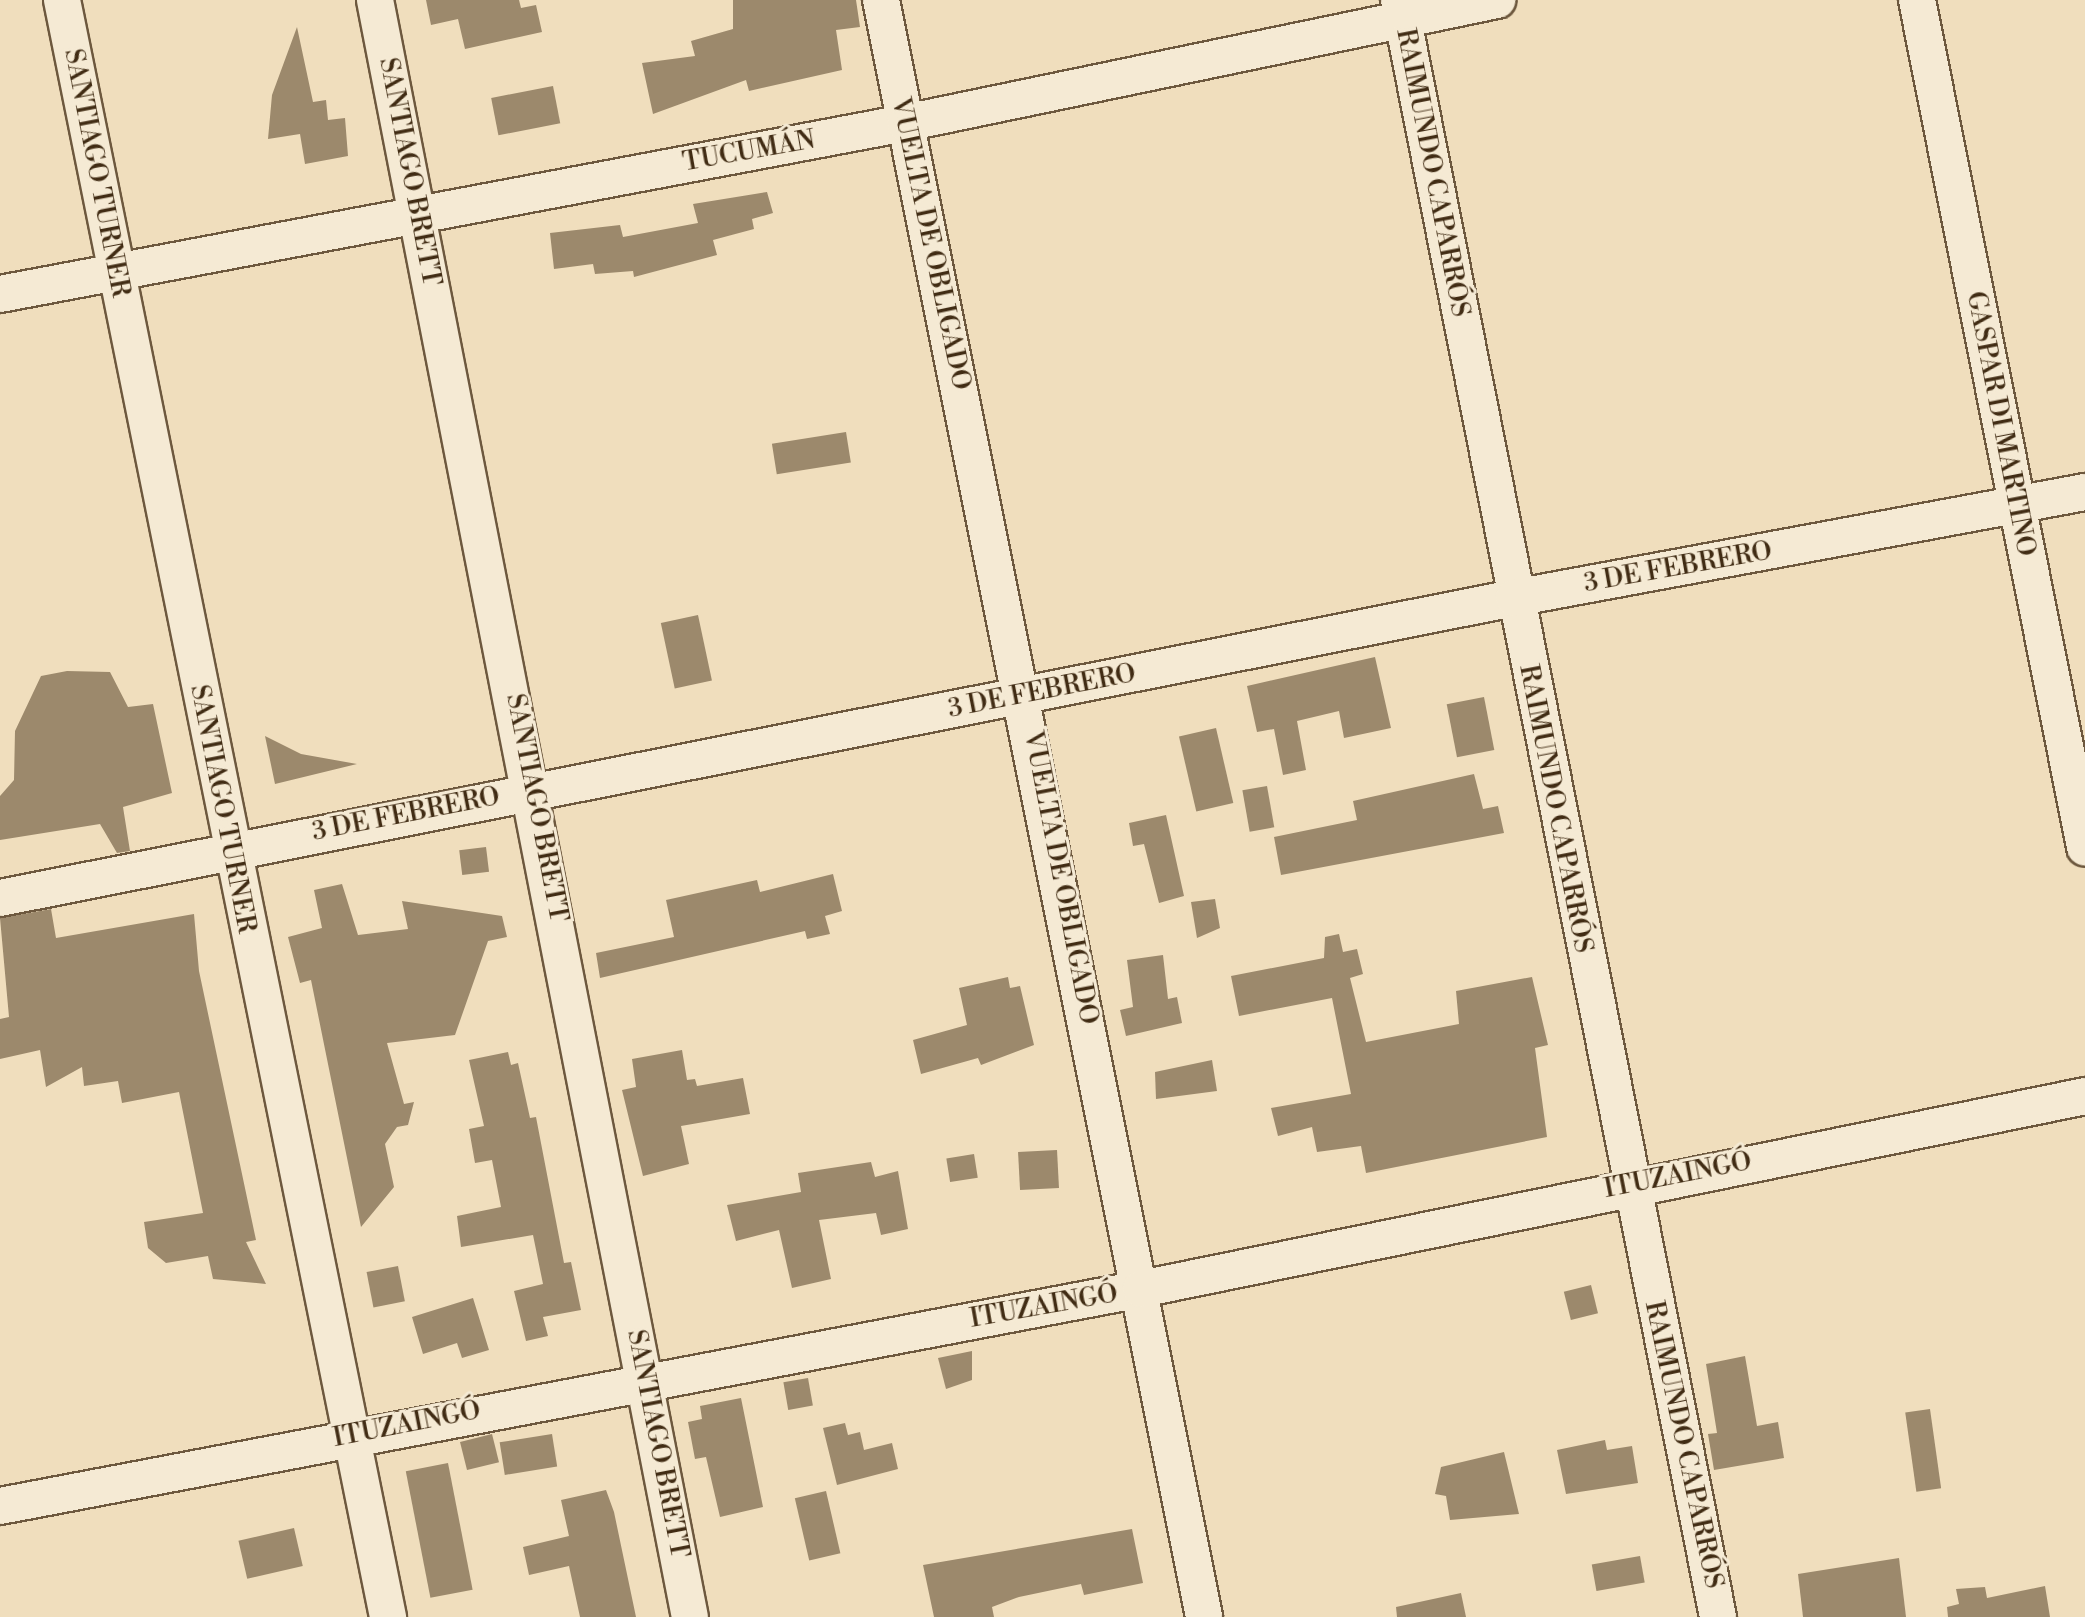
<!DOCTYPE html>
<html>
<head>
<meta charset="utf-8">
<style>
  body { margin:0 }
  #map { position:relative; width:2085px; height:1617px; overflow:hidden; background:#f0debd; font-family:"Libre Bodoni",serif }
  div>[style] { position:absolute }
  .building>* { inset:0; background:#9c896c; transform-origin:0 0 }
  .roads { filter:drop-shadow(2px 0 #6d583e) drop-shadow(-2px 0 #6d583e) drop-shadow(0 2px #6d583e) drop-shadow(0 -2px #6d583e) }
  .minor>* { height:36px; margin:-18px; padding:0 18px; transform-origin:18px; border-radius:18px; background:#f5ead4 }
  span { translate:-50% -50%; white-space:nowrap; text-align:center; line-height:1.15; -webkit-text-stroke:6px #f5ead4; paint-order:stroke }
  .street-label { font-size:26px; color:#412c14 }
</style>
</head>
<body>
<div id="map">
  <div class="building">
    <div style="clip-path:polygon(426px 0,519px 0,521px 8px,536px 5px,542px 32px,465px 49px,458px 19px,431px 25px)"></div>
    <div style="clip-path:polygon(733px 0,856px 0,860px 27px,836px 30px,842px 70px,749px 91px,746px 80px,653px 114px,642px 63px,695px 56px,691px 41px,733px 29px)"></div>
    <div style="clip-path:polygon(297px 27px,313px 102px,326px 100px,328px 120px,345px 118px,348px 156px,305px 164px,300px 134px,268px 139px,272px 95px)"></div>
    <div style="left:553px;top:86px;width:38px;height:63px;rotate:79deg"></div>
    <div style="clip-path:polygon(767px 192px,773px 213px,752px 219px,754px 229px,713px 240px,717px 255px,634px 277px,633px 271px,595px 274px,593px 264px,554px 269px,550px 233px,620px 225px,623px 237px,698px 223px,693px 204px)"></div>
    <div style="left:846px;top:432px;width:31px;height:75px;rotate:81deg"></div>
    <div style="left:698px;top:615px;width:67px;height:38px;rotate:78deg"></div>
    <div style="clip-path:polygon(1375px 657px,1391px 728px,1344px 738px,1339px 711px,1297px 721px,1306px 770px,1283px 775px,1274px 729px,1257px 732px,1247px 686px)"></div>
    <div style="clip-path:polygon(67px 671px,110px 672px,128px 707px,153px 704px,172px 793px,123px 807px,130px 851px,117px 853px,100px 824px,0 840px,0 796px,14px 780px,15px 731px,41px 676px)"></div>
    <div style="left:1484px;top:697px;width:54px;height:38px;rotate:79deg"></div>
    <div style="left:1216px;top:728px;width:77px;height:38px;rotate:77deg"></div>
    <div style="clip-path:polygon(265px 736px,301px 754px,357px 764px,275px 784px)"></div>
    <div style="clip-path:polygon(1474px 774px,1483px 809px,1498px 806px,1504px 833px,1281px 875px,1274px 837px,1357px 820px,1353px 801px)"></div>
    <div style="left:1267px;top:786px;width:42px;height:25px;rotate:80deg"></div>
    <div style="clip-path:polygon(1166px 815px,1184px 896px,1159px 903px,1144px 844px,1133px 846px,1129px 823px)"></div>
    <div style="left:486px;top:847px;width:25px;height:27px;rotate:83deg"></div>
    <div style="clip-path:polygon(833px 874px,842px 911px,825px 916px,830px 934px,807px 939px,805px 931px,600px 978px,596px 953px,674px 937px,666px 900px,757px 880px,760px 892px)"></div>
    <div style="clip-path:polygon(342px 884px,358px 935px,408px 929px,402px 901px,502px 916px,507px 937px,488px 941px,455px 1035px,387px 1043px,404px 1104px,414px 1102px,408px 1125px,397px 1127px,385px 1144px,394px 1187px,361px 1227px,311px 980px,300px 983px,288px 937px,322px 928px,314px 890px)"></div>
    <div style="clip-path:polygon(1215px 899px,1220px 928px,1197px 938px,1191px 902px)"></div>
    <div style="clip-path:polygon(51px 909px,56px 938px,194px 914px,199px 971px,256px 1240px,246px 1242px,266px 1284px,213px 1279px,208px 1256px,166px 1263px,148px 1248px,144px 1222px,203px 1213px,179px 1092px,122px 1103px,118px 1081px,84px 1086px,82px 1067px,46px 1087px,40px 1050px,0 1059px,0 1019px,9px 1017px,0 918px)"></div>
    <div style="clip-path:polygon(1339px 934px,1343px 952px,1357px 949px,1363px 974px,1350px 978px,1366px 1042px,1459px 1024px,1456px 991px,1532px 977px,1548px 1045px,1535px 1048px,1547px 1137px,1366px 1173px,1361px 1146px,1317px 1152px,1312px 1127px,1278px 1136px,1271px 1108px,1351px 1094px,1332px 998px,1239px 1016px,1231px 976px,1324px 958px,1325px 937px)"></div>
    <div style="clip-path:polygon(1163px 955px,1168px 999px,1177px 997px,1182px 1023px,1126px 1036px,1120px 1010px,1133px 1007px,1127px 960px)"></div>
    <div style="clip-path:polygon(1008px 977px,1010px 988px,1020px 986px,1034px 1045px,981px 1065px,978px 1058px,921px 1074px,913px 1040px,967px 1025px,959px 988px)"></div>
    <div style="clip-path:polygon(682px 1050px,687px 1080px,695px 1079px,697px 1086px,743px 1078px,750px 1114px,681px 1126px,689px 1164px,643px 1176px,622px 1090px,636px 1087px,632px 1059px)"></div>
    <div style="clip-path:polygon(508px 1052px,511px 1065px,518px 1063px,530px 1118px,536px 1117px,564px 1263px,571px 1262px,581px 1310px,543px 1317px,548px 1336px,526px 1341px,514px 1291px,543px 1284px,533px 1235px,461px 1247px,457px 1216px,501px 1207px,492px 1160px,475px 1163px,469px 1129px,484px 1126px,469px 1060px)"></div>
    <div style="clip-path:polygon(1212px 1060px,1217px 1091px,1156px 1099px,1155px 1072px)"></div>
    <div style="left:1057px;top:1150px;width:38px;height:39px;rotate:87deg"></div>
    <div style="left:974px;top:1154px;width:24px;height:28px;rotate:81deg"></div>
    <div style="clip-path:polygon(871px 1162px,875px 1177px,898px 1171px,908px 1229px,881px 1235px,876px 1213px,819px 1220px,831px 1279px,792px 1288px,779px 1230px,736px 1241px,727px 1205px,801px 1192px,798px 1173px)"></div>
    <div style="left:398px;top:1266px;width:36px;height:32px;rotate:79deg"></div>
    <div style="left:1591px;top:1285px;width:29px;height:28px;rotate:76deg"></div>
    <div style="clip-path:polygon(473px 1298px,489px 1350px,462px 1358px,457px 1343px,423px 1354px,412px 1317px)"></div>
    <div style="clip-path:polygon(972px 1351px,972px 1380px,946px 1389px,938px 1358px)"></div>
    <div style="clip-path:polygon(1745px 1356px,1757px 1426px,1778px 1422px,1784px 1458px,1714px 1470px,1708px 1434px,1717px 1433px,1706px 1364px)"></div>
    <div style="left:808px;top:1378px;width:28px;height:25px;rotate:80deg"></div>
    <div style="clip-path:polygon(741px 1398px,763px 1507px,720px 1517px,706px 1457px,695px 1459px,688px 1422px,702px 1419px,700px 1406px)"></div>
    <div style="left:1930px;top:1409px;width:80px;height:25px;rotate:82deg"></div>
    <div style="clip-path:polygon(845px 1423px,848px 1435px,860px 1432px,864px 1450px,892px 1443px,898px 1469px,837px 1485px,823px 1428px)"></div>
    <div style="left:492px;top:1434px;width:29px;height:33px;rotate:76deg"></div>
    <div style="left:552px;top:1434px;width:33px;height:53px;rotate:81deg"></div>
    <div style="clip-path:polygon(1605px 1440px,1607px 1450px,1632px 1446px,1638px 1483px,1566px 1494px,1557px 1450px)"></div>
    <div style="clip-path:polygon(1504px 1452px,1519px 1514px,1450px 1520px,1446px 1496px,1435px 1494px,1441px 1467px)"></div>
    <div style="left:448px;top:1463px;width:129px;height:43px;rotate:79deg"></div>
    <div style="clip-path:polygon(606px 1490px,614px 1512px,636px 1617px,580px 1617px,569px 1566px,529px 1575px,523px 1547px,569px 1536px,561px 1500px)"></div>
    <div style="left:826px;top:1491px;width:64px;height:32px;rotate:77deg"></div>
    <div style="left:294px;top:1528px;width:39px;height:57px;rotate:77deg"></div>
    <div style="clip-path:polygon(1132px 1529px,1143px 1583px,1084px 1595px,1081px 1584px,1019px 1597px,992px 1607px,994px 1617px,934px 1617px,923px 1565px)"></div>
    <div style="left:1640px;top:1556px;width:27px;height:49px;rotate:80deg"></div>
    <div style="clip-path:polygon(1899px 1558px,1906px 1617px,1803px 1617px,1798px 1574px)"></div>
    <div style="clip-path:polygon(2045px 1586px,2050px 1617px,1948px 1617px,1947px 1607px,1959px 1604px,1956px 1589px,1985px 1587px,1987px 1598px)"></div>
    <div style="clip-path:polygon(1461px 1593px,1466px 1617px,1397px 1617px,1396px 1607px)"></div>
  </div>
  <div class="roads">
    <div class="minor">
      <div style="left:62px;top:0;width:1650px;rotate:78.6deg"></div>
      <div style="left:375px;top:0;width:1647px;rotate:78.98deg"></div>
      <div style="left:881px;top:0;width:1649px;rotate:78.7deg"></div>
      <div style="left:1399px;top:0;width:1648px;rotate:78.84deg"></div>
      <div style="left:1917px;top:0;width:864px;rotate:78.78deg"></div>
      <div style="left:0;top:294px;width:921px;rotate:-10.7deg"></div>
      <div style="left:905px;top:123px;width:605px;rotate:-11.74deg"></div>
      <div style="left:0;top:898px;width:1543px;rotate:-11.21deg"></div>
      <div style="left:1514px;top:598px;width:581px;rotate:-10.52deg"></div>
      <div style="left:0;top:1506px;width:1161px;rotate:-10.77deg"></div>
      <div style="left:1141px;top:1289px;width:964px;rotate:-11.55deg"></div>
    </div>
  </div>
  <div class="street-label">
    <span style="left:749px;top:152px;rotate:-10deg">TUCUMÁN</span>
    <span style="left:409px;top:172px;rotate:79deg">SANTIAGO BRETT</span>
    <span style="left:96px;top:173px;rotate:79deg">SANTIAGO TURNER</span>
    <span style="left:1432px;top:173px;rotate:79deg">RAIMUNDO CAPARRÓS</span>
    <span style="left:930px;top:244px;rotate:78deg">VUELTA DE OBLIGADO</span>
    <span style="left:2000px;top:424px;rotate:79deg">GASPAR DI MARTINO</span>
    <span style="left:1678px;top:568px;rotate:-10deg">3 DE FEBRERO</span>
    <span style="left:1042px;top:692px;rotate:-11deg">3 DE FEBRERO</span>
    <span style="left:536px;top:808px;rotate:79deg">SANTIAGO BRETT</span>
    <span style="left:222px;top:809px;rotate:79deg">SANTIAGO TURNER</span>
    <span style="left:1555px;top:809px;rotate:79deg">RAIMUNDO CAPARRÓS</span>
    <span style="left:406px;top:815px;rotate:-11deg">3 DE FEBRERO</span>
    <span style="left:1060px;top:878px;rotate:79deg">VUELTA DE OBLIGADO</span>
    <span style="left:1678px;top:1176px;rotate:-11deg">ITUZAINGÓ</span>
    <span style="left:1044px;top:1307px;rotate:-10deg">ITUZAINGÓ</span>
    <span style="left:407px;top:1425px;rotate:-11deg">ITUZAINGÓ</span>
    <span style="left:657px;top:1444px;rotate:79deg">SANTIAGO BRETT</span>
    <span style="left:1683px;top:1445px;rotate:78deg">RAIMUNDO CAPARRÓS</span>
  </div>
</div>
</body>
</html>
